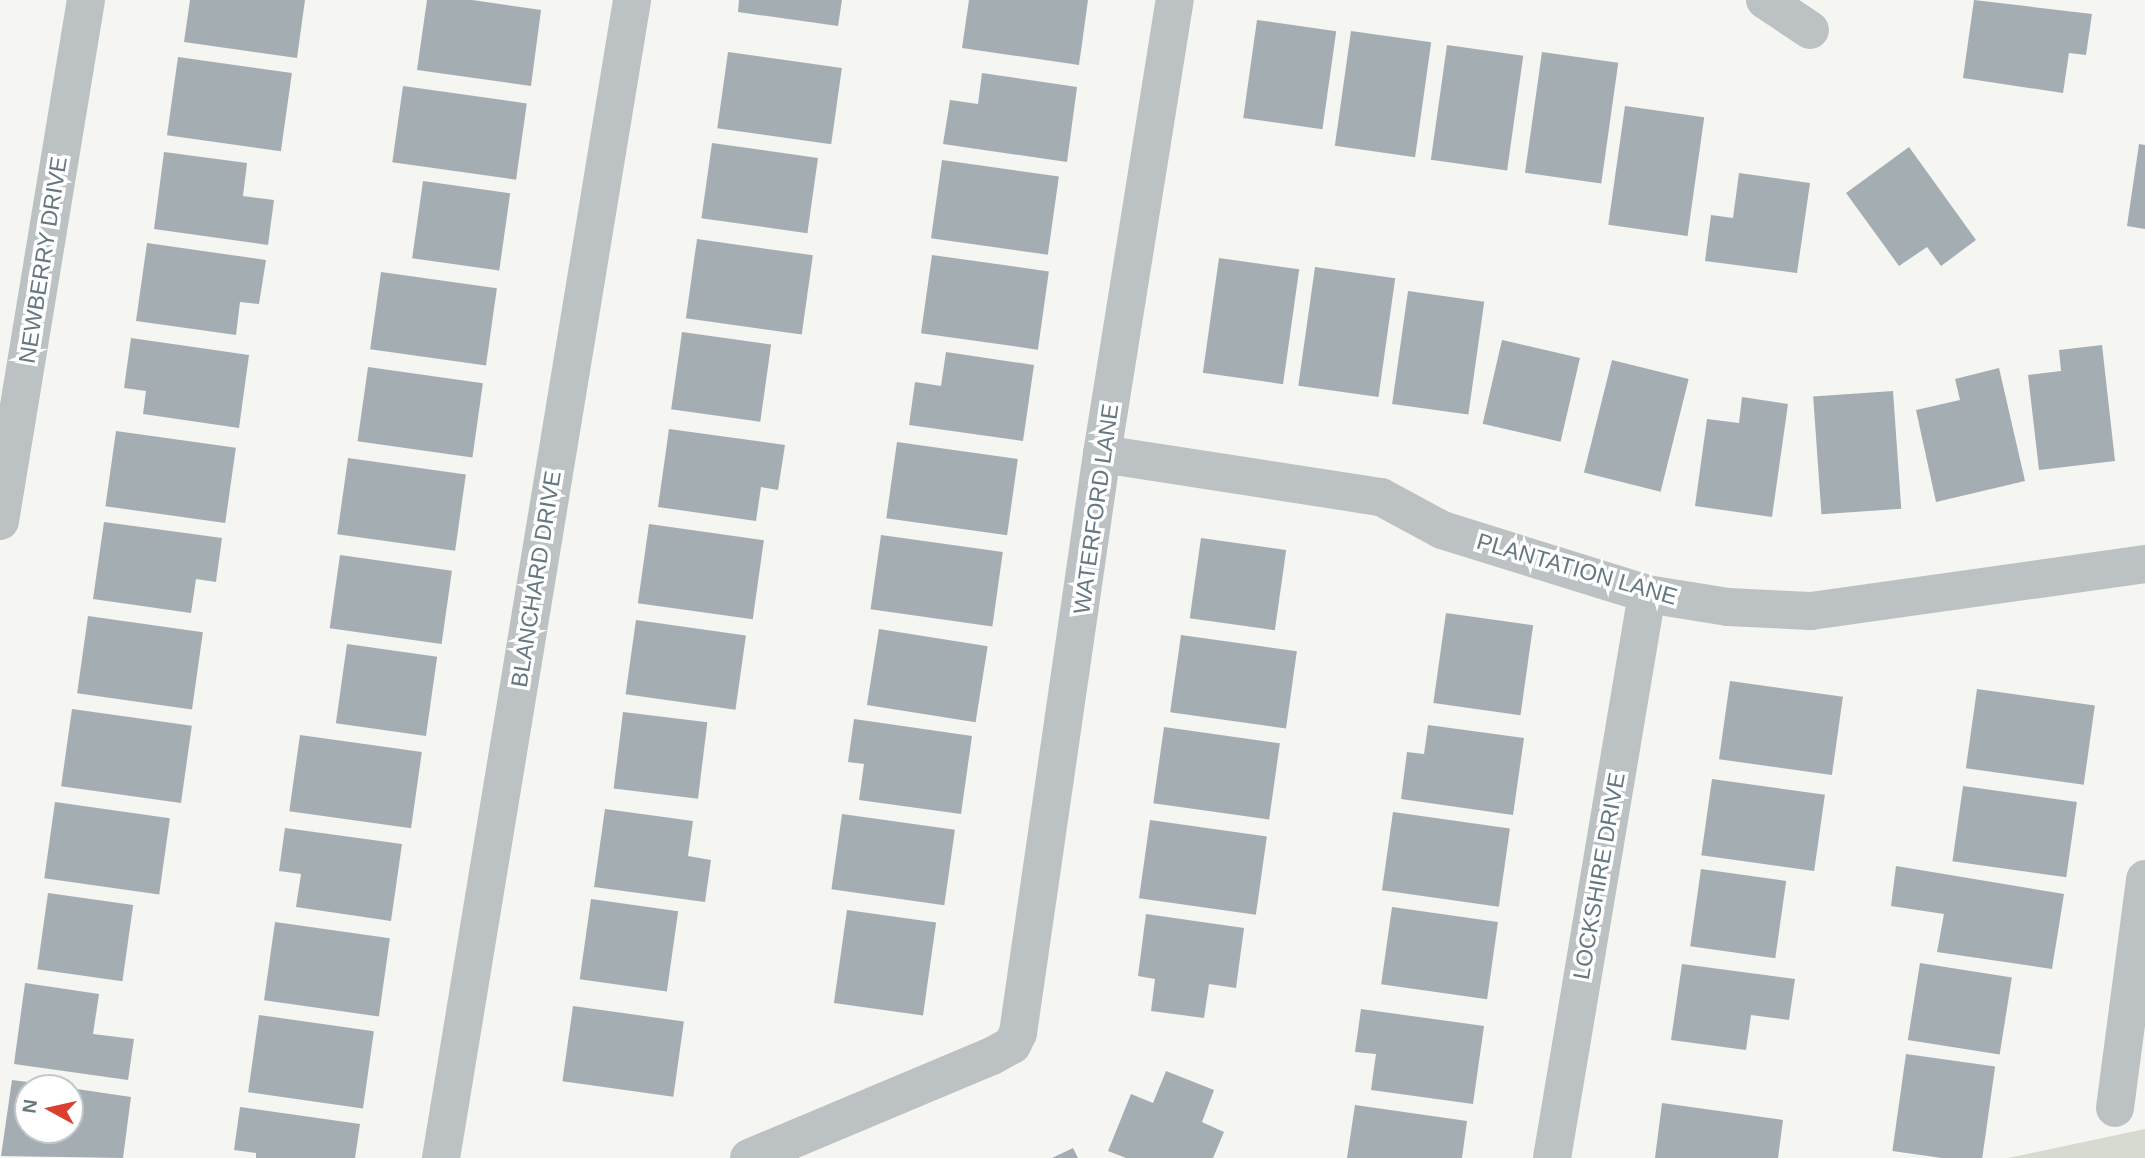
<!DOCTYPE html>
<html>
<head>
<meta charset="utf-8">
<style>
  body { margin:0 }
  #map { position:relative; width:2145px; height:1158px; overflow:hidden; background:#f5f5f2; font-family:Helvetica,sans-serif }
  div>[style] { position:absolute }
  .green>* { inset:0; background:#d6dad1 }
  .building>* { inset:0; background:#a4aeb2; transform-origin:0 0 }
  .minor>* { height:38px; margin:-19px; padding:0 19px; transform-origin:19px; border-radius:19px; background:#bcc2c4 }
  span { translate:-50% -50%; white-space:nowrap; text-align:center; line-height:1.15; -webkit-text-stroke:7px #fff; paint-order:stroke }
  .street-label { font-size:23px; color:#667982 }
  .north { position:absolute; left:14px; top:1074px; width:70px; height:70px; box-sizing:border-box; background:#fff; border:2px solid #c2c9cd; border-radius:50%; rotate:278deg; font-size:19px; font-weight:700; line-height:28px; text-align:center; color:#667982 }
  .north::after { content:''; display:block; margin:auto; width:24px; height:32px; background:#da402d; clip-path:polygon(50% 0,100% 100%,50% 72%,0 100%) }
</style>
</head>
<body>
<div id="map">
  <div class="green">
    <div style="clip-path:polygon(2145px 1129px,2145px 1158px,2007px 1158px,2018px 1156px)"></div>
  </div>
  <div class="building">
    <div style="clip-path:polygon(190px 0,305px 0,297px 58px,184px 42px)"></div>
    <div style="clip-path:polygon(427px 0,472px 0,541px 10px,531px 86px,417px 70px)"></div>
    <div style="clip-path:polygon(739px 0,842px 0,838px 26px,738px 12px)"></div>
    <div style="clip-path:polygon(969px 0,1088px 0,1079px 65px,962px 48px)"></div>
    <div style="clip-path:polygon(1974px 0,2092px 14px,2086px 55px,2069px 53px,2063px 93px,1963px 78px)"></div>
    <div style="left:1257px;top:20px;width:80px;height:99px;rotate:8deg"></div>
    <div style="left:1351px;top:31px;width:81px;height:116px;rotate:8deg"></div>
    <div style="left:1447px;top:45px;width:77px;height:116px;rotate:8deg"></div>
    <div style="left:728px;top:52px;width:115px;height:77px;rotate:8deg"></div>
    <div style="left:1542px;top:52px;width:77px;height:122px;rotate:8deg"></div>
    <div style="left:178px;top:57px;width:115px;height:79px;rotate:8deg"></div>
    <div style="clip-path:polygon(982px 73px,1077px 87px,1067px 162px,943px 144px,950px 100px,978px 104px)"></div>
    <div style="left:403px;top:86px;width:125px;height:77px;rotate:8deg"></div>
    <div style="left:1625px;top:106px;width:80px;height:120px;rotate:8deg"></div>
    <div style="left:712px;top:143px;width:107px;height:76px;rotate:8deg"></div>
    <div style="clip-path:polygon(2139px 144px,2145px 145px,2145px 229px,2127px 226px)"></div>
    <div style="clip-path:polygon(1909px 147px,1976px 240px,1941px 266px,1927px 247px,1899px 266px,1846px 193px)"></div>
    <div style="clip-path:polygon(164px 152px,247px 163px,243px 196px,274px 200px,268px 245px,154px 229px)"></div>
    <div style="left:942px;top:160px;width:118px;height:79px;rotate:8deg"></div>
    <div style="clip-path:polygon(1739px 173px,1810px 183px,1797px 273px,1705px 261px,1711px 215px,1733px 218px)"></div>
    <div style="left:423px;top:181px;width:88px;height:78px;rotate:8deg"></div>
    <div style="left:697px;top:239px;width:117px;height:80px;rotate:8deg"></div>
    <div style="clip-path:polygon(147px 243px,266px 260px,259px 304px,240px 302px,236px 335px,136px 321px)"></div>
    <div style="left:932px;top:255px;width:118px;height:79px;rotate:8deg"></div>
    <div style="left:1219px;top:258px;width:81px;height:116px;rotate:8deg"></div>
    <div style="left:1315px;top:267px;width:81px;height:120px;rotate:8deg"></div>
    <div style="left:381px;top:272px;width:117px;height:78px;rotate:8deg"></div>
    <div style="left:1408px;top:291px;width:77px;height:114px;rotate:8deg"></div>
    <div style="left:682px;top:332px;width:90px;height:78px;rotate:8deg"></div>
    <div style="clip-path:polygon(131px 338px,249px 355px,239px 428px,143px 414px,146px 391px,124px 388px)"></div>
    <div style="left:1502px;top:340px;width:80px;height:86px;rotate:13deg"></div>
    <div style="clip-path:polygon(2102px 345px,2115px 461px,2039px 470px,2028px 375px,2061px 371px,2059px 350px)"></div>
    <div style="clip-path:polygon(946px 352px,1034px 365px,1023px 441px,909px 425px,915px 382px,941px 386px)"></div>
    <div style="left:1612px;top:360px;width:79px;height:116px;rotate:14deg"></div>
    <div style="left:368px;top:367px;width:116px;height:75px;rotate:8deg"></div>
    <div style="clip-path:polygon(1999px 368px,2025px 481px,1936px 502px,1916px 410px,1960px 400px,1955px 379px)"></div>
    <div style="left:1893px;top:391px;width:118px;height:80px;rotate:86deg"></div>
    <div style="clip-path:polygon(1742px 397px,1788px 404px,1772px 517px,1695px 506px,1707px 419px,1739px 423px)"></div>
    <div style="clip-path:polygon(669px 429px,785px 445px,778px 490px,761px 487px,756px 521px,658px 507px)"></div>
    <div style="left:116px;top:431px;width:121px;height:76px;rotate:8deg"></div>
    <div style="left:897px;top:442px;width:122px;height:77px;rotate:8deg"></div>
    <div style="left:348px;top:458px;width:119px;height:77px;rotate:8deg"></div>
    <div style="clip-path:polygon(104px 522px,222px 538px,216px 582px,196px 579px,191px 613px,93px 599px)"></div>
    <div style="left:649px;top:524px;width:116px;height:80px;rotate:8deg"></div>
    <div style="left:881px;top:535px;width:123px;height:75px;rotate:8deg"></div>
    <div style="left:1201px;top:538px;width:86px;height:81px;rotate:8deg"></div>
    <div style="left:340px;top:555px;width:113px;height:74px;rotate:8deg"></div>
    <div style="left:1446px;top:613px;width:88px;height:91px;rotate:8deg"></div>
    <div style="left:88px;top:616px;width:116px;height:78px;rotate:8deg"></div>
    <div style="left:636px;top:620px;width:111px;height:75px;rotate:8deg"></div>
    <div style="left:879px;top:629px;width:110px;height:77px;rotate:9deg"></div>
    <div style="left:1181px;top:635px;width:117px;height:78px;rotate:8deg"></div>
    <div style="left:347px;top:644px;width:91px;height:80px;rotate:8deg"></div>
    <div style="left:1730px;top:681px;width:114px;height:79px;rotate:8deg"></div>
    <div style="left:1977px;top:689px;width:119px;height:80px;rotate:8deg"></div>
    <div style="left:72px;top:709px;width:121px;height:78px;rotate:8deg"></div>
    <div style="left:623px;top:712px;width:85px;height:77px;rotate:7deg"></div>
    <div style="clip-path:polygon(854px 719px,972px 736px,961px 814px,859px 800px,864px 764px,848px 762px)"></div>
    <div style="clip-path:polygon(1428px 725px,1524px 738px,1513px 815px,1401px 799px,1407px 752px,1424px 754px)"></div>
    <div style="left:1164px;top:727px;width:117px;height:77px;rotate:8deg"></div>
    <div style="left:300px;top:735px;width:123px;height:77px;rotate:8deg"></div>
    <div style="left:1712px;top:779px;width:114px;height:77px;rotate:8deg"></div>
    <div style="left:1963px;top:786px;width:115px;height:76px;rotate:8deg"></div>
    <div style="left:55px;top:802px;width:116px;height:77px;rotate:8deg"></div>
    <div style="clip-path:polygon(605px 809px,693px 821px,688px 856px,711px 860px,705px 902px,594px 887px)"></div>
    <div style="left:1393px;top:812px;width:118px;height:79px;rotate:8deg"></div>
    <div style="left:842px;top:814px;width:114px;height:76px;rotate:8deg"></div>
    <div style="left:1150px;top:820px;width:118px;height:79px;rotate:8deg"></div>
    <div style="clip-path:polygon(285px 828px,402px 844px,391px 921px,296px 907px,301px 874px,279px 871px)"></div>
    <div style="clip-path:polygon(1896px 866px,2064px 894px,2052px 969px,1937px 952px,1944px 914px,1891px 906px)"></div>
    <div style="left:1701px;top:869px;width:86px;height:78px;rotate:8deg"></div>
    <div style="left:48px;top:893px;width:86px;height:77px;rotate:8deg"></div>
    <div style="left:591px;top:899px;width:88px;height:81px;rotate:8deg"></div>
    <div style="left:1392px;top:907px;width:107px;height:78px;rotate:8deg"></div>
    <div style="left:847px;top:910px;width:90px;height:94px;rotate:8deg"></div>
    <div style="clip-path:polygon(1146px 914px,1244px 928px,1236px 988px,1209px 984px,1204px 1018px,1151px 1011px,1155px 979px,1138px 976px)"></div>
    <div style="left:275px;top:922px;width:116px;height:79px;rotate:8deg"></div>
    <div style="left:1920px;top:963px;width:93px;height:78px;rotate:9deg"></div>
    <div style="clip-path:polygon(1682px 964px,1795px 979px,1789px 1020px,1751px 1015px,1746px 1050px,1671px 1040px)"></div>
    <div style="clip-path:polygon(25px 983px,99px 994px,93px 1034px,134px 1039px,128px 1080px,14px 1064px)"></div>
    <div style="left:573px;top:1006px;width:112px;height:76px;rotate:8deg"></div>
    <div style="clip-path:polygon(1361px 1009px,1484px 1026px,1473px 1104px,1371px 1090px,1376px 1054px,1355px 1052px)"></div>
    <div style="left:259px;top:1015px;width:116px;height:78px;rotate:8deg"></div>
    <div style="left:1906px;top:1054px;width:90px;height:98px;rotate:8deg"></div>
    <div style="clip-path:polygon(1166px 1071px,1214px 1090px,1202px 1122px,1224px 1132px,1213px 1158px,1126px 1158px,1108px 1151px,1131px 1094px,1153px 1103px)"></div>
    <div style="clip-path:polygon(12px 1080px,59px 1086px,28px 1088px,28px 1130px,70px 1130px,70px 1088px,131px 1097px,123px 1158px,1px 1156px)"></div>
    <div style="clip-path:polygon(1662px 1103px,1783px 1120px,1778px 1158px,1655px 1158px)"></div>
    <div style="clip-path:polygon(1355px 1105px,1467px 1121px,1462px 1158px,1347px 1158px)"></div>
    <div style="clip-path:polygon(240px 1107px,360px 1124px,355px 1158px,256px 1158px,256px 1153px,234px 1150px)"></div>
    <div style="clip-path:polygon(1073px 1148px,1078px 1158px,1052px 1158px)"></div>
  </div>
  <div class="minor">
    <div style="left:1765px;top:0;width:54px;rotate:33.7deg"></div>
    <div style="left:1102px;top:454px;width:282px;rotate:8.8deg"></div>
    <div style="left:1381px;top:497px;width:69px;rotate:28.4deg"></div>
    <div style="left:1442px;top:530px;width:215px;rotate:17.3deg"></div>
    <div style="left:1647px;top:594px;width:82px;rotate:9.1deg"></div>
    <div style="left:1728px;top:607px;width:83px;rotate:2.8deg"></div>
    <div style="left:1811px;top:611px;width:337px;rotate:-8deg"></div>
    <div style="left:0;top:521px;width:528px;rotate:-80.63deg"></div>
    <div style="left:2115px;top:1108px;width:231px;rotate:-82.5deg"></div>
    <div style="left:441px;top:1158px;width:1174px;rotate:-80.63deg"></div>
    <div style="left:749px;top:1158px;width:264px;rotate:-22.8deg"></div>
    <div style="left:992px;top:1056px;width:23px;rotate:-29deg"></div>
    <div style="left:1012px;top:1045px;width:13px;rotate:-63deg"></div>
    <div style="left:1018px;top:1033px;width:585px;rotate:-81.75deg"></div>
    <div style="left:1102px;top:454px;width:460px;rotate:-80.9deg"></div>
    <div style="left:1552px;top:1158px;width:572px;rotate:-80.44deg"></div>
  </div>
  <div class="street-label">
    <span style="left:43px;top:260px;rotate:-81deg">NEWBERRY DRIVE</span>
    <span style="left:1096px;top:509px;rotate:-82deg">WATERFORD LANE</span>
    <span style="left:1577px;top:569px;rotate:16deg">PLANTATION LANE</span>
    <span style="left:536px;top:579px;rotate:-81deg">BLANCHARD DRIVE</span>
    <span style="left:1599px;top:876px;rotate:-80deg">LOCKSHIRE DRIVE</span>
  </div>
  <div class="north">N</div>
</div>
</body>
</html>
